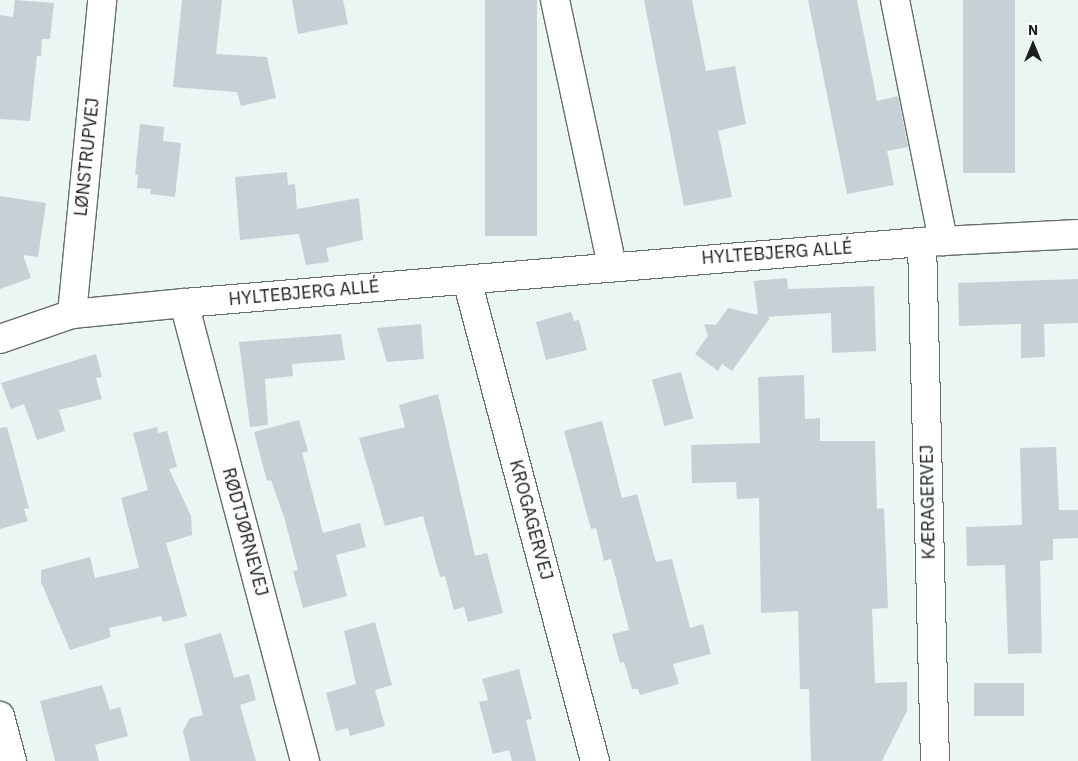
<!DOCTYPE html>
<html>
<head>
<meta charset="utf-8">
<style>
  body { margin:0 }
  #map { position:relative; width:1078px; height:761px; overflow:hidden; background:#ebf5f4; font-family:"IBM Plex Sans",sans-serif }
  div>[style] { position:absolute }
  .building>* { inset:0; background:#c7d0d4; transform-origin:0 0 }
  .roads { filter:drop-shadow(1px 0 #646e6d) drop-shadow(-1px 0 #646e6d) drop-shadow(0 1px #646e6d) drop-shadow(0 -1px #646e6d) }
  .minor>* { height:28px; margin:-14px; padding:0 14px; transform-origin:14px; border-radius:14px; background:#fff }
  span { translate:-50% -50%; white-space:nowrap; text-align:center; line-height:1.15; -webkit-text-stroke:4px #fff; paint-order:stroke }
  .street-label { font-size:18px; color:#1b1f1f }
  .north { position:absolute; left:1008px; top:20px; width:50px; height:50px; -webkit-text-stroke:4px #fff; paint-order:stroke; rotate:0deg; font-size:14px; font-weight:700; line-height:20px; text-align:center; color:#1b1f1f }
  .north::after { content:''; display:block; margin:auto; width:18px; height:22px; background:#1b1f1f; clip-path:polygon(50% 0,100% 100%,50% 72%,0 100%) }
</style>
</head>
<body>
<div id="map">
  <div class="building">
    <div style="clip-path:polygon(15px 0,54px 3px,50px 39px,42px 39px,41px 56px,37px 56px,30px 121px,0 119px,0 15px,13px 17px)"></div>
    <div style="clip-path:polygon(182px 0,222px 0,216px 54px,267px 57px,276px 98px,241px 106px,237px 92px,173px 87px)"></div>
    <div style="clip-path:polygon(292px 0,343px 0,348px 24px,298px 34px)"></div>
    <div style="left:485px;top:0;width:52px;height:236px"></div>
    <div style="clip-path:polygon(644px 0,692px 0,706px 71px,735px 66px,746px 124px,718px 131px,732px 197px,684px 206px)"></div>
    <div style="clip-path:polygon(808px 0,857px 0,877px 101px,898px 96px,908px 147px,887px 151px,894px 185px,847px 194px)"></div>
    <div style="left:963px;top:0;width:52px;height:173px"></div>
    <div style="clip-path:polygon(140px 124px,164px 127px,163px 141px,181px 143px,175px 197px,150px 194px,151px 189px,137px 188px,138px 175px,135px 175px)"></div>
    <div style="clip-path:polygon(287px 172px,288px 185px,295px 184px,297px 209px,359px 198px,363px 240px,326px 248px,329px 262px,306px 265px,299px 234px,240px 240px,235px 177px)"></div>
    <div style="clip-path:polygon(0 196px,46px 203px,38px 257px,23px 255px,31px 278px,0 289px)"></div>
    <div style="clip-path:polygon(787px 278px,788px 289px,874px 286px,876px 351px,832px 353px,831px 313px,766px 317px,770px 318px,732px 371px,722px 364px,718px 371px,695px 354px,708px 336px,704px 324px,716px 325px,728px 308px,758px 315px,754px 281px)"></div>
    <div style="clip-path:polygon(1078px 279px,1078px 323px,1044px 324px,1045px 357px,1021px 358px,1021px 324px,959px 326px,958px 283px)"></div>
    <div style="clip-path:polygon(571px 312px,574px 321px,579px 320px,587px 350px,546px 360px,536px 322px)"></div>
    <div style="clip-path:polygon(421px 324px,424px 359px,387px 362px,377px 328px)"></div>
    <div style="clip-path:polygon(341px 334px,345px 360px,292px 364px,293px 376px,265px 379px,268px 425px,250px 427px,239px 342px)"></div>
    <div style="clip-path:polygon(96px 354px,102px 377px,96px 378px,102px 399px,59px 410px,65px 431px,37px 440px,24px 404px,11px 409px,1px 383px)"></div>
    <div style="left:681px;top:372px;width:48px;height:30px;rotate:75deg"></div>
    <div style="clip-path:polygon(804px 375px,805px 419px,820px 418px,820px 441px,875px 441px,877px 509px,884px 508px,888px 608px,872px 609px,875px 683px,907px 682px,907px 711px,882px 761px,811px 761px,809px 689px,800px 689px,798px 611px,761px 613px,759px 498px,737px 499px,736px 482px,692px 483px,691px 445px,760px 443px,758px 377px)"></div>
    <div style="clip-path:polygon(438px 394px,475px 556px,487px 553px,503px 613px,468px 622px,464px 607px,454px 610px,445px 576px,440px 577px,423px 516px,385px 526px,359px 438px,405px 427px,399px 405px)"></div>
    <div style="clip-path:polygon(299px 420px,308px 451px,302px 453px,323px 533px,360px 523px,366px 547px,336px 555px,347px 596px,303px 608px,293px 571px,298px 570px,284px 517px,271px 480px,267px 481px,254px 432px)"></div>
    <div style="clip-path:polygon(602px 421px,622px 498px,637px 494px,656px 562px,672px 559px,690px 628px,703px 624px,711px 654px,673px 664px,679px 684px,640px 695px,638px 689px,632px 689px,624px 662px,620px 663px,612px 634px,629px 630px,611px 559px,604px 561px,596px 528px,591px 529px,564px 431px)"></div>
    <div style="clip-path:polygon(7px 427px,29px 508px,24px 509px,28px 521px,0 529px,0 428px)"></div>
    <div style="clip-path:polygon(157px 427px,158px 433px,167px 431px,177px 467px,169px 469px,191px 516px,192px 535px,166px 543px,187px 616px,163px 622px,161px 616px,109px 628px,111px 637px,70px 650px,41px 582px,41px 570px,90px 557px,95px 578px,139px 568px,121px 498px,148px 490px,133px 433px)"></div>
    <div style="clip-path:polygon(1056px 447px,1059px 510px,1078px 510px,1078px 538px,1053px 539px,1053px 560px,1040px 561px,1042px 653px,1008px 654px,1005px 565px,967px 566px,966px 527px,1022px 525px,1020px 448px)"></div>
    <div style="clip-path:polygon(375px 622px,392px 685px,375px 690px,385px 726px,350px 736px,348px 728px,336px 731px,326px 693px,356px 684px,344px 631px)"></div>
    <div style="clip-path:polygon(221px 633px,234px 678px,249px 674px,256px 700px,240px 705px,256px 761px,190px 761px,183px 731px,190px 718px,203px 715px,184px 644px)"></div>
    <div style="clip-path:polygon(519px 669px,532px 719px,526px 720px,536px 761px,512px 761px,509px 750px,493px 754px,479px 702px,488px 700px,482px 679px)"></div>
    <div style="left:974px;top:683px;width:50px;height:33px"></div>
    <div style="clip-path:polygon(102px 685px,110px 710px,120px 707px,128px 736px,95px 745px,99px 761px,55px 761px,40px 701px)"></div>
  </div>
  <div class="roads">
    <div class="minor">
      <div style="left:555px;top:0;width:272px;rotate:77.9deg"></div>
      <div style="left:895px;top:0;width:246px;rotate:78.7deg"></div>
      <div style="left:922px;top:242px;width:519px;rotate:88.57deg"></div>
      <div style="left:467px;top:280px;width:498px;rotate:75.1deg"></div>
      <div style="left:184px;top:303px;width:474px;rotate:75.2deg"></div>
      <div style="left:72px;top:314px;width:315px;rotate:-84.5deg"></div>
      <div style="left:0;top:339px;width:76px;rotate:-19.1deg"></div>
      <div style="left:72px;top:314px;width:113px;rotate:-5.6deg"></div>
      <div style="left:184px;top:303px;width:741px;rotate:-4.73deg"></div>
      <div style="left:922px;top:242px;width:156px;rotate:-2.9deg"></div>
      <div style="left:0;top:716px;width:47px;rotate:75.1deg"></div>
    </div>
  </div>
  <div class="street-label">
    <span style="left:87px;top:157px;rotate:-84deg">LØNSTRUPVEJ</span>
    <span style="left:777px;top:253px;rotate:-4deg">HYLTEBJERG ALLÉ</span>
    <span style="left:304px;top:293px;rotate:-5deg">HYLTEBJERG ALLÉ</span>
    <span style="left:928px;top:502px;rotate:-91deg">KÆRAGERVEJ</span>
    <span style="left:531px;top:520px;rotate:75deg">KROGAGERVEJ</span>
    <span style="left:245px;top:532px;rotate:75deg">RØDTJØRNEVEJ</span>
  </div>
  <div class="north">N</div>
</div>
</body>
</html>
